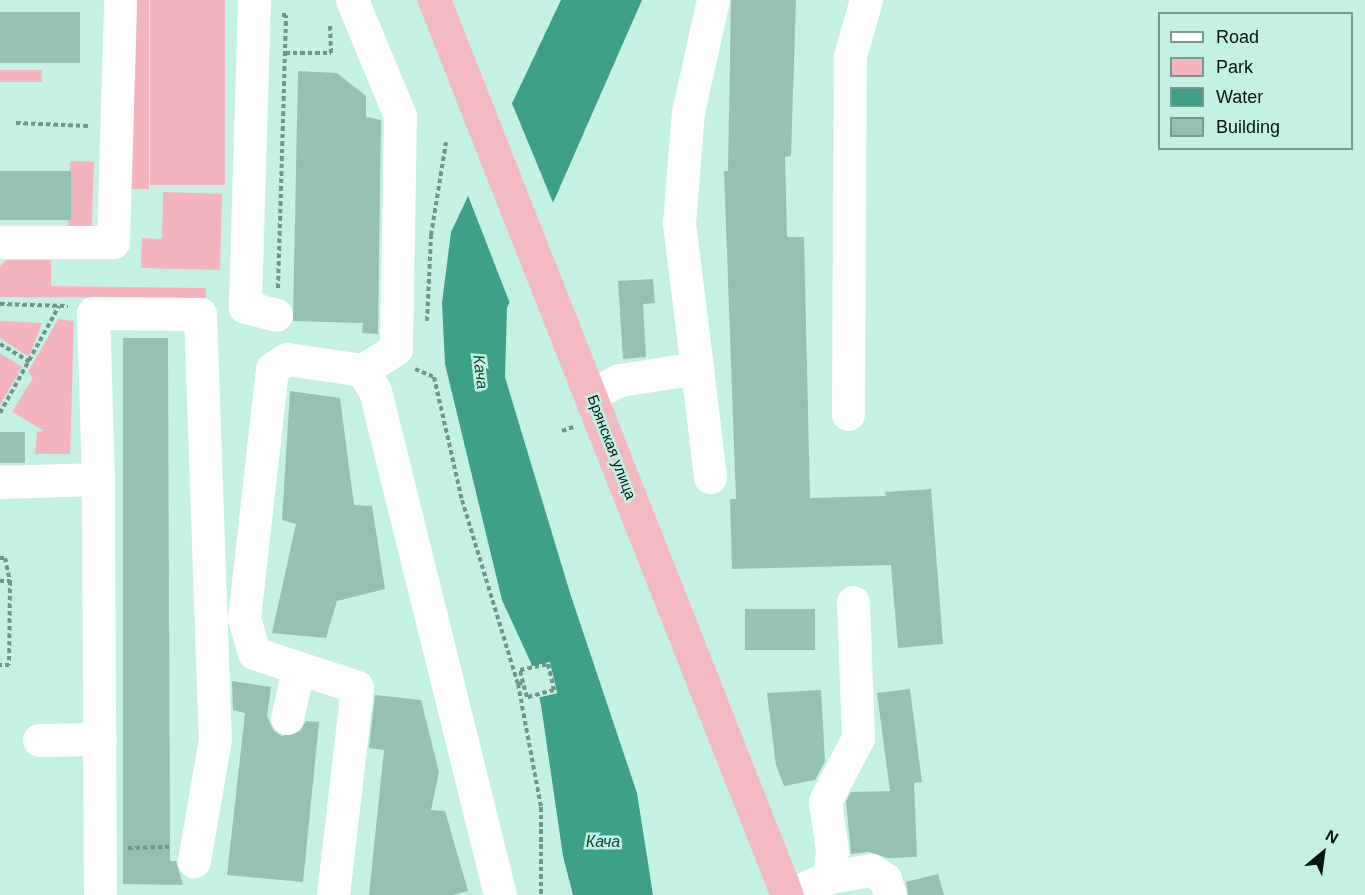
<!DOCTYPE html>
<html>
<head>
<meta charset="utf-8">
<style>
  body { margin:0 }
  #map { position:relative; width:1365px; height:895px; overflow:hidden; background:#c4f1e3; font-family:Helvetica,sans-serif }
  div>[style] { position:absolute }
  .green>* { inset:0; background:#f4b4bd; transform-origin:0 0 }
  .water>* { inset:0; background:#3fa08a }
  .pier>* { inset:0; background:#c4f1e3; transform-origin:0 0 }
  .building>* { inset:0; background:#95c0b3; transform-origin:0 0 }
  .path>* { height:4px; margin-top:-2px; transform-origin:0; background:repeating-linear-gradient(90deg,#73948a 0 4.5px,transparent 0 7.5px) }
  .minor>* { height:33px; margin:-16.5px; padding:0 16.5px; transform-origin:16.5px; border-radius:16.5px; background:#fff }
  .highway>* { height:33px; margin:-16.5px; padding:0 16.5px; transform-origin:16.5px; border-radius:16.5px; background:#f3b9c1 }
  span { translate:-50% -50%; white-space:nowrap; text-align:center; line-height:1.15; -webkit-text-stroke:5px #c4f1e3; paint-order:stroke }
  .street-label { font-size:15px; color:#041410 }
  .water-label { font-size:16px; color:#0e473b; font-style:italic }
  .legend { position:absolute; left:1158px; top:12px; width:195px; height:138px; box-sizing:border-box; background:#c4f1e3; border:2px solid #77998f; margin:0; padding:8px 10px; list-style:none; font-size:18px; color:#041410 }
  .legend li { display:flex; align-items:center; gap:12px; height:30px }
  .legend b { width:30px; border:2px solid #77998f }
  .north { position:absolute; left:1293px; top:823px; width:60px; height:60px; -webkit-text-stroke:4px #c4f1e3; paint-order:stroke; rotate:29deg; font-size:16px; font-weight:700; line-height:24px; text-align:center; color:#041410 }
  .north::after { content:''; display:block; margin:auto; width:21px; height:27px; background:#041410; clip-path:polygon(50% 0,100% 100%,50% 72%,0 100%) }
</style>
</head>
<body>
<div id="map">
  <div class="green">
    <div style="left:131px;top:0;width:18px;height:189px"></div>
    <div style="left:150px;top:0;width:75px;height:185px"></div>
    <div style="left:0;top:70px;width:42px;height:12px"></div>
    <div style="left:70px;top:161px;width:24px;height:70px;rotate:2deg"></div>
    <div style="clip-path:polygon(163px 192px,222px 194px,220px 270px,141px 268px,142px 238px,162px 239px)"></div>
    <div style="clip-path:polygon(6px 260px,51px 260px,51px 286px,206px 288px,206px 298px,0 297px,0 266px)"></div>
    <div style="clip-path:polygon(58px 319px,74px 321px,70px 454px,35px 454px,37px 432px,44px 431px,12px 412px,33px 378px,28px 372px)"></div>
    <div style="clip-path:polygon(0 321px,42px 323px,29px 357px,0 338px)"></div>
    <div style="clip-path:polygon(0 353px,22px 367px,0 405px)"></div>
  </div>
  <div class="water">
    <div style="clip-path:polygon(561px 0,642px 0,507px 308px,505px 377px,570px 593px,637px 793px,653px 895px,573px 895px,563px 856px,541px 705px,531px 663px,502px 600px,445px 364px,442px 303px,451px 232px)"></div>
  </div>
  <div class="pier">
    <div style="clip-path:polygon(511px 101px,554px 205px,511px 306px,467px 193px)"></div>
    <div style="left:550px;top:662px;width:32px;height:21px;rotate:77deg"></div>
  </div>
  <div class="building">
    <div style="clip-path:polygon(731px 0,796px 0,791px 156px,785px 157px,787px 237px,804px 237px,810px 498px,886px 496px,885px 492px,931px 489px,943px 644px,898px 648px,891px 565px,732px 569px,730px 499px,736px 499px,724px 171px,728px 171px)"></div>
    <div style="left:0;top:12px;width:80px;height:51px"></div>
    <div style="clip-path:polygon(298px 71px,337px 73px,366px 96px,366px 117px,381px 120px,378px 334px,362px 333px,363px 323px,293px 321px)"></div>
    <div style="left:0;top:171px;width:71px;height:49px"></div>
    <div style="clip-path:polygon(653px 279px,655px 303px,643px 304px,646px 357px,623px 359px,618px 281px)"></div>
    <div style="clip-path:polygon(123px 338px,168px 338px,170px 861px,176px 861px,183px 885px,123px 884px)"></div>
    <div style="clip-path:polygon(290px 391px,340px 398px,354px 505px,372px 506px,385px 589px,337px 601px,326px 638px,272px 633px,296px 524px,282px 520px)"></div>
    <div style="left:0;top:432px;width:25px;height:31px"></div>
    <div style="left:745px;top:609px;width:70px;height:41px"></div>
    <div style="clip-path:polygon(232px 681px,271px 687px,267px 716px,274px 731px,282px 736px,300px 731px,306px 721px,319px 722px,303px 882px,227px 875px,245px 713px,233px 710px)"></div>
    <div style="clip-path:polygon(910px 689px,922px 782px,914px 783px,917px 857px,887px 858px,869px 852px,851px 854px,846px 801px,851px 792px,890px 791px,877px 693px)"></div>
    <div style="clip-path:polygon(821px 690px,825px 761px,815px 780px,784px 786px,776px 765px,767px 693px)"></div>
    <div style="clip-path:polygon(375px 695px,421px 700px,439px 772px,431px 810px,445px 811px,468px 891px,453px 895px,369px 895px,384px 750px,369px 748px)"></div>
    <div style="clip-path:polygon(938px 874px,944px 895px,908px 895px,906px 882px)"></div>
  </div>
  <div class="path">
    <div style="left:285px;top:53px;width:46px"></div>
    <div style="left:331px;top:53px;width:28px;rotate:-92deg"></div>
    <div style="left:16px;top:123px;width:72px;rotate:2.4deg"></div>
    <div style="left:278px;top:288px;width:273px;rotate:-88.3deg"></div>
    <div style="left:286px;top:15px;width:4px;rotate:180deg"></div>
    <div style="left:0;top:304px;width:68px;rotate:1.7deg"></div>
    <div style="left:427px;top:321px;width:86px;rotate:-87.3deg"></div>
    <div style="left:431px;top:235px;width:94px;rotate:-80.8deg"></div>
    <div style="left:0;top:344px;width:35px;rotate:31deg"></div>
    <div style="left:415px;top:369px;width:21px;rotate:23deg"></div>
    <div style="left:434px;top:377px;width:126px;rotate:77.2deg"></div>
    <div style="left:462px;top:500px;width:192px;rotate:73.1deg"></div>
    <div style="left:518px;top:684px;width:125px;rotate:79.4deg"></div>
    <div style="left:541px;top:807px;width:88px;rotate:90deg"></div>
    <div style="left:0;top:413px;width:122px;rotate:-61.1deg"></div>
    <div style="left:562px;top:431px;width:12px;rotate:-20deg"></div>
    <div style="left:0;top:558px;width:5px"></div>
    <div style="left:5px;top:558px;width:24px;rotate:78deg"></div>
    <div style="left:0;top:581px;width:10px"></div>
    <div style="left:10px;top:581px;width:84px;rotate:90.7deg"></div>
    <div style="left:9px;top:665px;width:9px;rotate:180deg"></div>
    <div style="left:518px;top:684px;width:5px;rotate:-11deg"></div>
    <div style="left:523px;top:683px;width:13px;rotate:-103deg"></div>
    <div style="left:520px;top:670px;width:29px;rotate:-12deg"></div>
    <div style="left:548px;top:664px;width:27px;rotate:77deg"></div>
    <div style="left:554px;top:690px;width:28px;rotate:165deg"></div>
    <div style="left:527px;top:697px;width:15px;rotate:-106deg"></div>
    <div style="left:128px;top:848px;width:41px;rotate:-1.4deg"></div>
  </div>
  <div class="minor">
    <div style="left:254px;top:0;width:307px;rotate:91.7deg"></div>
    <div style="left:245px;top:307px;width:32px;rotate:14deg"></div>
    <div style="left:352px;top:0;width:126px;rotate:67.5deg"></div>
    <div style="left:400px;top:116px;width:233px;rotate:91deg"></div>
    <div style="left:396px;top:349px;width:40px;rotate:148deg"></div>
    <div style="left:0;top:242px;width:113px"></div>
    <div style="left:113px;top:242px;width:242px;rotate:-88.3deg"></div>
    <div style="left:697px;top:368px;width:110px;rotate:83.2deg"></div>
    <div style="left:592px;top:394px;width:31px;rotate:-27deg"></div>
    <div style="left:620px;top:380px;width:78px;rotate:-8.9deg"></div>
    <div style="left:697px;top:368px;width:146px;rotate:-97.1deg"></div>
    <div style="left:679px;top:223px;width:111px;rotate:-85.4deg"></div>
    <div style="left:688px;top:112px;width:115px;rotate:-77.4deg"></div>
    <div style="left:848px;top:414px;width:358px;rotate:-89.7deg"></div>
    <div style="left:850px;top:56px;width:58px;rotate:-74.1deg"></div>
    <div style="left:0;top:482px;width:98px;rotate:-1.8deg"></div>
    <div style="left:287px;top:718px;width:49px;rotate:-77.1deg"></div>
    <div style="left:39px;top:740px;width:61px;rotate:-0.9deg"></div>
    <div style="left:830px;top:877px;width:26px;rotate:-86deg"></div>
    <div style="left:832px;top:851px;width:50px;rotate:-98deg"></div>
    <div style="left:825px;top:801px;width:71px;rotate:-62.4deg"></div>
    <div style="left:858px;top:738px;width:136px;rotate:-92.1deg"></div>
    <div style="left:100px;top:895px;width:416px;rotate:-90.3deg"></div>
    <div style="left:98px;top:479px;width:166px;rotate:-91.7deg"></div>
    <div style="left:93px;top:313px;width:107px;rotate:0.5deg"></div>
    <div style="left:200px;top:314px;width:425px;rotate:88deg"></div>
    <div style="left:215px;top:739px;width:124px;rotate:99.8deg"></div>
    <div style="left:333px;top:895px;width:209px;rotate:-83.4deg"></div>
    <div style="left:357px;top:687px;width:108px;rotate:-161.7deg"></div>
    <div style="left:254px;top:653px;width:36px;rotate:-106deg"></div>
    <div style="left:244px;top:618px;width:251px;rotate:-83.6deg"></div>
    <div style="left:272px;top:369px;width:18px;rotate:-34deg"></div>
    <div style="left:287px;top:359px;width:76px;rotate:8.3deg"></div>
    <div style="left:362px;top:370px;width:25px;rotate:58deg"></div>
    <div style="left:375px;top:391px;width:519px;rotate:76.07deg"></div>
    <div style="left:788px;top:895px;width:46px;rotate:-23.2deg"></div>
    <div style="left:830px;top:877px;width:42px;rotate:-9.7deg"></div>
    <div style="left:871px;top:870px;width:17px;rotate:33deg"></div>
    <div style="left:885px;top:879px;width:17px;rotate:73deg"></div>
  </div>
  <div class="highway">
    <div style="left:434px;top:0;width:962px;rotate:68.48deg"></div>
  </div>
  <div class="street-label">
    <span style="left:612px;top:447px;rotate:69deg">Брянская улица</span>
  </div>
  <div class="water-label">
    <span style="left:480px;top:372px;rotate:83deg">Кача</span>
    <span style="left:603px;top:842px">Кача</span>
  </div>
  <ul class="legend">
  <li><b style="height:8px;background:#fff"></b>Road</li>
  <li><b style="height:16px;background:#f4b4bd"></b>Park</li>
  <li><b style="height:16px;background:#3fa08a"></b>Water</li>
  <li><b style="height:16px;background:#95c0b3"></b>Building</li>
  </ul>
  <div class="north">N</div>
</div>
</body>
</html>
